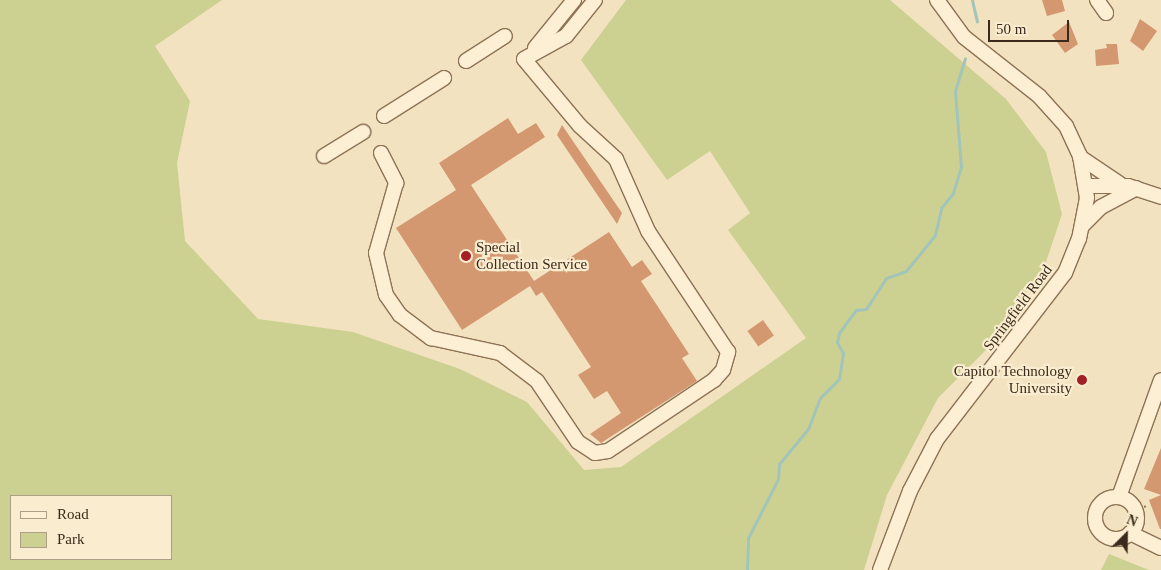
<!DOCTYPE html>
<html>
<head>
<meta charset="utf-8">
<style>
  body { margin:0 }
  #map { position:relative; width:1161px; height:570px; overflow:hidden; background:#f2e2bf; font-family:"Times New Roman",serif }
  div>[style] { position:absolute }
  .green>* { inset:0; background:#ccd192 }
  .stream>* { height:3px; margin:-1.5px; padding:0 1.5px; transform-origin:1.5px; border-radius:1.5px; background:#a3c4b9 }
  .building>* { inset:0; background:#d49871; transform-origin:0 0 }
  .path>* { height:2px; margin-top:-1px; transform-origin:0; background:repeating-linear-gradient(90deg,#8d7255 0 4px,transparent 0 6.5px) }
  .roads { filter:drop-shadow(1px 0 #8d7255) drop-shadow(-1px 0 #8d7255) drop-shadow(0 1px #8d7255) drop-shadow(0 -1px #8d7255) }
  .minor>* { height:14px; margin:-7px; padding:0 7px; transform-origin:7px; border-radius:7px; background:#fcefd3 }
  .minor>.ring { margin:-7px; padding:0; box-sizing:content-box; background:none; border:14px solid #fcefd3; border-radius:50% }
  .dots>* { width:14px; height:14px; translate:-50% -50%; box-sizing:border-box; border:2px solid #f9eccf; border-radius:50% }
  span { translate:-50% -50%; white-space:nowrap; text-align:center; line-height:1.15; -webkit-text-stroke:4.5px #f9eccf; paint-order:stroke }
  .poi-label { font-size:15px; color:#3b2a1b }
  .left { translate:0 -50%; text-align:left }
  .right { translate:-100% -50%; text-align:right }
  .street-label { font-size:15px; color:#3b2a1b }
  .legend { position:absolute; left:10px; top:495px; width:162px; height:65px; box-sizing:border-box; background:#f9eccf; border:1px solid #ad9e87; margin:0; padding:6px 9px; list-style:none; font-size:15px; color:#3b2a1b }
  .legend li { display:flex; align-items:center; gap:10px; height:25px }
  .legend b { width:25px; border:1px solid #ad9e87 }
  .north { position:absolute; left:1101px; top:510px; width:50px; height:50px; -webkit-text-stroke:4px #f9eccf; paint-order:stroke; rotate:23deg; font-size:14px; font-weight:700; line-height:20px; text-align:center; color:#3b2a1b }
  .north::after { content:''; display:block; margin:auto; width:18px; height:22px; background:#3b2a1b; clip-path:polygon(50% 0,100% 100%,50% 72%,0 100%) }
  .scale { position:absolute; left:988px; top:20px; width:81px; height:22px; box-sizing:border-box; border:2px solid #3b2a1b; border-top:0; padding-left:6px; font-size:15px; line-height:18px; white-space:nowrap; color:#3b2a1b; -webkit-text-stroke:4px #f9eccf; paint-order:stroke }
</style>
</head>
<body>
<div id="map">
  <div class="green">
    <div style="clip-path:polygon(evenodd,0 0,222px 0,155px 46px,190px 101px,177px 163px,185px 241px,258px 319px,353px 332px,460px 369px,527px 402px,584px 470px,621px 467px,806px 338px,728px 230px,750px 213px,710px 151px,667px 180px,581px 60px,626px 0,890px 0,1006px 99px,1046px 152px,1062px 214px,1044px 268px,986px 350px,938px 398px,887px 495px,864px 570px,0 570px,0 0,171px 496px,171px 559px,11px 559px,11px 496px,171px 496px)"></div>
    <div style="clip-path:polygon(1109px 554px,1149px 570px,1101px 570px)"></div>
  </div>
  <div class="stream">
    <div style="left:972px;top:0;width:22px;rotate:77deg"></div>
    <div style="left:747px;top:570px;width:32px;rotate:-88deg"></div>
    <div style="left:748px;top:538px;width:66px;rotate:-63deg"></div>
    <div style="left:778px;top:479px;width:15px;rotate:-86deg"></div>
    <div style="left:779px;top:464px;width:45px;rotate:-50.4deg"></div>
    <div style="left:808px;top:429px;width:33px;rotate:-69deg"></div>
    <div style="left:820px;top:398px;width:27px;rotate:-45deg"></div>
    <div style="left:839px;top:379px;width:26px;rotate:-81deg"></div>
    <div style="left:843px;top:353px;width:13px;rotate:-119deg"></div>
    <div style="left:837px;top:342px;width:9px;rotate:-77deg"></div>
    <div style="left:839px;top:333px;width:29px;rotate:-54deg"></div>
    <div style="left:856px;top:310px;width:10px;rotate:-6deg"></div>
    <div style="left:866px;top:309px;width:37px;rotate:-57deg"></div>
    <div style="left:886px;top:278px;width:21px;rotate:-19deg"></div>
    <div style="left:906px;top:271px;width:46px;rotate:-51.1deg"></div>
    <div style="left:935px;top:235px;width:28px;rotate:-77deg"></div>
    <div style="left:941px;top:208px;width:19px;rotate:-51deg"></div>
    <div style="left:953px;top:193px;width:27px;rotate:-73deg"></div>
    <div style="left:961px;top:167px;width:76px;rotate:-94.5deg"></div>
    <div style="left:955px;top:91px;width:34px;rotate:-73deg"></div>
  </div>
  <div class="building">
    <div style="clip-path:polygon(1042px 0,1062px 0,1065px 11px,1047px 16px)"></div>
    <div style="clip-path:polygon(1140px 19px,1157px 31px,1143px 51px,1130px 41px)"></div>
    <div style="clip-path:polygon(1069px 22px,1078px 44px,1065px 53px,1052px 35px)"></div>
    <div style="clip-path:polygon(1106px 44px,1117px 44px,1119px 64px,1096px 66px,1095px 50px,1107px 48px)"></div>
    <div style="clip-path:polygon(508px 118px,518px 134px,536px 123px,545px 137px,471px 185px,534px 281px,609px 232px,632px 267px,642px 260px,652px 274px,641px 281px,689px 354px,682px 358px,697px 381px,601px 443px,590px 434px,621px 413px,607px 391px,594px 399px,578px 375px,591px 367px,542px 292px,536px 296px,530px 286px,462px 330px,396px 228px,456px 190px,439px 163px)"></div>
    <div style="clip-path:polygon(562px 125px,622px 213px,617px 224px,557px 135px)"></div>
    <div style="left:763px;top:320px;width:19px;height:19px;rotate:55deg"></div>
    <div style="clip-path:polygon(1161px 448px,1161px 529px,1160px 529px,1149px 500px,1161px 495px,1144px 489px)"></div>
  </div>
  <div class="path">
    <div style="left:1144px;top:507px;width:2px;rotate:-27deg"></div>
  </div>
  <div class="roads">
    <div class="minor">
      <div style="left:1097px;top:0;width:16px;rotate:55deg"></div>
      <div style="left:535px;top:48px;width:62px;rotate:-50.9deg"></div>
      <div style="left:524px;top:59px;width:48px;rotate:-28.7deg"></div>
      <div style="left:566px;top:36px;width:46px;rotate:-51.1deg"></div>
      <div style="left:466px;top:61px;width:46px;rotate:-32.7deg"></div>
      <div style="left:384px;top:116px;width:71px;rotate:-32.3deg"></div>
      <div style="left:381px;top:153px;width:34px;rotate:63deg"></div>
      <div style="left:396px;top:183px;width:73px;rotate:105.9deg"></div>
      <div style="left:376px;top:253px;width:43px;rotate:76.6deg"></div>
      <div style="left:386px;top:295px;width:24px;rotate:55deg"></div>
      <div style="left:400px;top:315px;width:39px;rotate:37deg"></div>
      <div style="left:431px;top:338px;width:71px;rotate:12.3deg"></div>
      <div style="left:500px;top:353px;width:46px;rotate:37.1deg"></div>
      <div style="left:537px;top:381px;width:73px;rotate:56.1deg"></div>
      <div style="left:578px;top:442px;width:20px;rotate:33deg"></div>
      <div style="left:595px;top:453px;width:13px;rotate:-9deg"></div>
      <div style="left:608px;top:451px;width:128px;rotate:-33.8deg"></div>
      <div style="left:714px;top:380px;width:13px;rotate:-48deg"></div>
      <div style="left:723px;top:370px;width:19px;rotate:-74deg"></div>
      <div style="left:728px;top:352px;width:145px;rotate:-123.5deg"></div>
      <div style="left:648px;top:231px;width:79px;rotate:-114deg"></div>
      <div style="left:616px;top:159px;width:49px;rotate:-137.5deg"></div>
      <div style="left:580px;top:126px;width:87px;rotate:-129.9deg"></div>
      <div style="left:324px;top:156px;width:46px;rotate:-31.6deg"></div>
      <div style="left:1080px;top:157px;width:48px;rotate:34deg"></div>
      <div style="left:1086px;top:186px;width:42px"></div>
      <div style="left:1128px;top:186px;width:35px;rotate:18deg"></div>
      <div style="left:1083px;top:225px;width:25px;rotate:-45deg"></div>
      <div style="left:1101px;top:207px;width:40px;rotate:-28deg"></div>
      <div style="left:1119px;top:497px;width:124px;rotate:-70.3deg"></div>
      <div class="ring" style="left:1095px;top:497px;width:28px;height:28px"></div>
      <div style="left:1130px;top:533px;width:34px;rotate:26deg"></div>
      <div style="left:880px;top:570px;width:85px;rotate:-69.2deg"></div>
      <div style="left:910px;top:491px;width:59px;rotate:-62.6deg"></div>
      <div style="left:937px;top:439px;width:210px;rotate:-52.4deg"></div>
      <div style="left:1065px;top:273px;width:37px;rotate:-68deg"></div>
      <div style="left:1079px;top:239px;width:42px;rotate:-79deg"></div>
      <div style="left:1087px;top:198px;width:43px;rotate:-99.5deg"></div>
      <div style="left:1080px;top:156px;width:33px;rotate:-115deg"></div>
      <div style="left:1066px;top:126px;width:40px;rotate:-132deg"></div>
      <div style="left:1039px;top:96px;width:95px;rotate:-141.8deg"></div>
      <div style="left:964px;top:37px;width:46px;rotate:-126.1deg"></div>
    </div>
  </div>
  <div class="dots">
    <div style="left:466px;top:256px;background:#a21f23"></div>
    <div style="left:1082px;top:380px;background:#a21f23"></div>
  </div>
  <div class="poi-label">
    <span class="left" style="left:476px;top:256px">Special<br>Collection Service</span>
    <span class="right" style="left:1072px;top:380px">Capitol Technology<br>University</span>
  </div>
  <div class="street-label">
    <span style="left:1018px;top:308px;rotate:-53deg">Springfield Road</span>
  </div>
  <ul class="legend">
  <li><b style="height:6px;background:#fcefd3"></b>Road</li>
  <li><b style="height:14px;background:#ccd192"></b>Park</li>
  </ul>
  <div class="north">N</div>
  <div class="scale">50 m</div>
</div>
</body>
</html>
